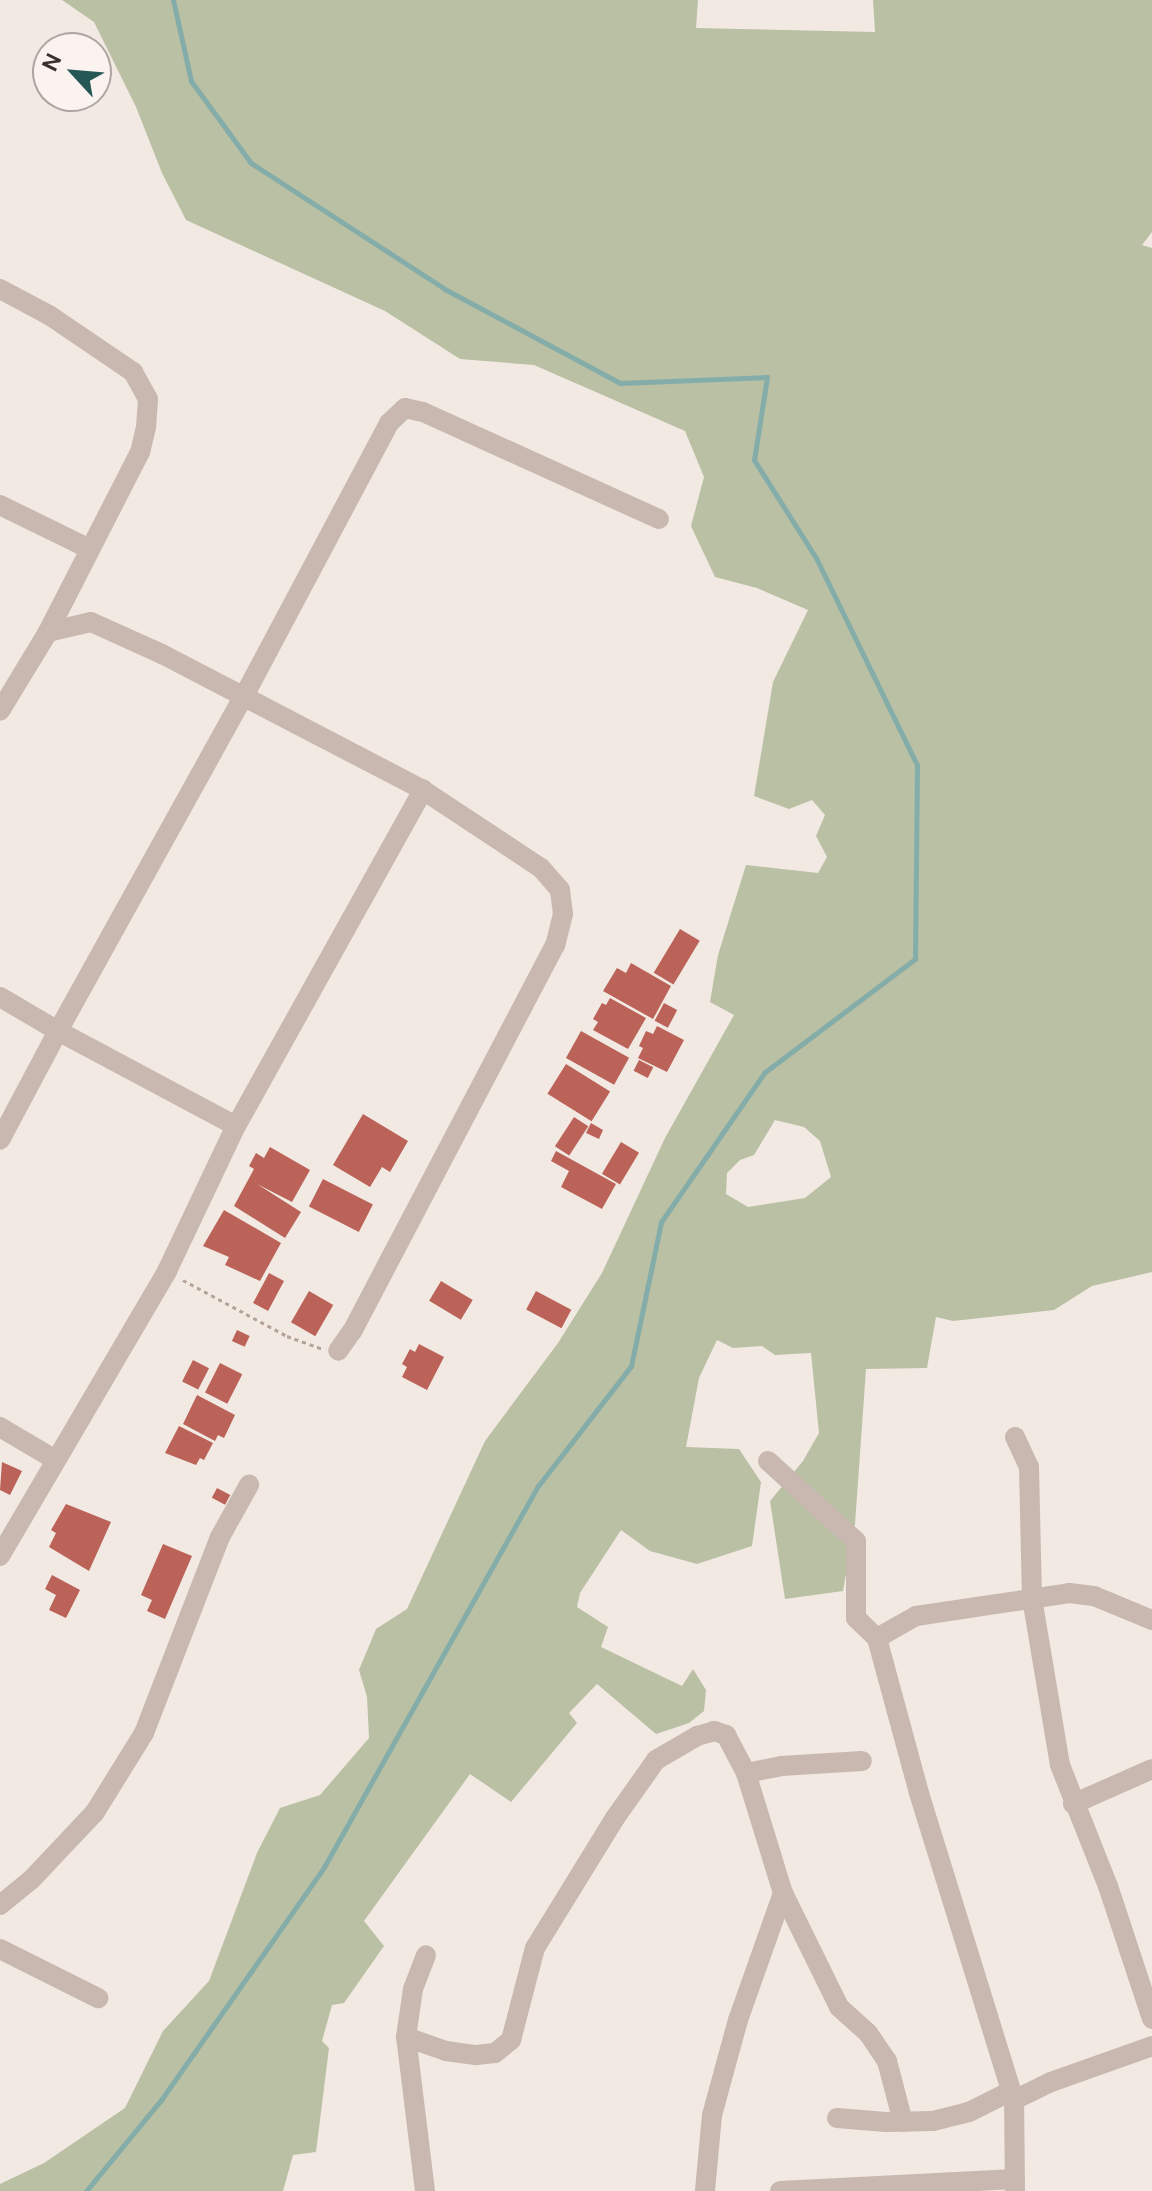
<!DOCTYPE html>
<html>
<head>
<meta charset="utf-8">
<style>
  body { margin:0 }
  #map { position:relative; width:1152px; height:2191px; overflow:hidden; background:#f2e9e3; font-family:"DM Sans",sans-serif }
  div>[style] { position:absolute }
  .green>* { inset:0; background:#bac0a3 }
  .stream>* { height:5px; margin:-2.5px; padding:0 2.5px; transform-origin:2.5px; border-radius:2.5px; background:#84ada9 }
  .building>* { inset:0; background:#bb6358; transform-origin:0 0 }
  .path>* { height:3px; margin-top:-1.5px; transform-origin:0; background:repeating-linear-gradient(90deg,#b5a299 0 4px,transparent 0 8px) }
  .minor>* { height:20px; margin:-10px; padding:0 10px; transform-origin:10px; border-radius:10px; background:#c9b8af }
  span { translate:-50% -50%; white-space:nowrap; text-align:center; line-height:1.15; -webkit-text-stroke:6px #faf3ef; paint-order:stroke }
  .north { position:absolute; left:32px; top:32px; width:80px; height:80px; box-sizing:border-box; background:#faf3ef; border:2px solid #ada5a1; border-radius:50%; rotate:296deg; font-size:22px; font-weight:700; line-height:32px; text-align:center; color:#392f2c }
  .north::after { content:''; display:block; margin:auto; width:28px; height:36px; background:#255754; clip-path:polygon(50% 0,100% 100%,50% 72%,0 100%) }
</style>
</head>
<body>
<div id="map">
  <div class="green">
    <div style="clip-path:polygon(evenodd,62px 0,698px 0,696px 28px,875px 32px,873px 0,1152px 0,1152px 232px,1142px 245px,1152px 248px,1152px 1272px,1092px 1286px,1054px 1310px,953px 1321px,936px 1317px,927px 1368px,866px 1369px,855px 1524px,843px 1591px,785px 1599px,770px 1501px,803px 1461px,819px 1433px,811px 1353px,775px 1355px,762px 1346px,733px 1348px,717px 1340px,699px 1378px,686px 1447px,739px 1449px,761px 1482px,752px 1546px,697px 1564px,650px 1551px,621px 1530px,580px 1593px,577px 1607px,608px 1627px,601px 1647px,682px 1686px,693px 1669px,706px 1690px,704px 1711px,689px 1723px,656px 1734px,597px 1684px,569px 1713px,577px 1723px,511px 1802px,470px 1774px,364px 1921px,384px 1946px,344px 2003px,332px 2005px,322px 2041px,329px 2048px,316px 2152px,293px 2155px,283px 2191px,0 2191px,0 2184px,44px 2163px,125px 2108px,163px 2031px,209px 1981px,257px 1853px,280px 1808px,320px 1795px,369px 1738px,367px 1697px,359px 1670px,376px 1629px,407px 1609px,485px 1441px,558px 1343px,602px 1273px,665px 1138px,734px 1015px,710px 1002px,718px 955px,746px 865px,818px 873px,827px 857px,816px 836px,825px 815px,812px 800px,789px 809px,754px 796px,773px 682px,808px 610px,757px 588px,715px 577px,691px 526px,704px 477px,685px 431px,534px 365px,460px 359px,385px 311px,186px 220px,162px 173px,136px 107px,94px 22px,62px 0,775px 1120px,804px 1127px,820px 1141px,831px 1177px,805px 1198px,748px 1207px,726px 1194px,727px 1173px,740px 1160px,754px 1155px,775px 1120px)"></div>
  </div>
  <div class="stream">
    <div style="left:86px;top:2191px;width:118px;rotate:-50.5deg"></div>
    <div style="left:161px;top:2100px;width:284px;rotate:-55deg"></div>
    <div style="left:324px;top:1867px;width:437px;rotate:-60.7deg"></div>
    <div style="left:538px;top:1486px;width:152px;rotate:-52.2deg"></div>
    <div style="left:631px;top:1366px;width:147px;rotate:-78.2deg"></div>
    <div style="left:661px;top:1222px;width:183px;rotate:-55.3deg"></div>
    <div style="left:765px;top:1072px;width:188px;rotate:-37deg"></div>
    <div style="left:915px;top:959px;width:194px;rotate:-89.4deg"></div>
    <div style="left:917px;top:765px;width:230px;rotate:-116deg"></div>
    <div style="left:816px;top:558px;width:116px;rotate:-122.3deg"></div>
    <div style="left:754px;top:460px;width:84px;rotate:-81.1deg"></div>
    <div style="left:767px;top:377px;width:147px;rotate:177.7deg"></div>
    <div style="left:620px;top:383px;width:199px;rotate:-151.8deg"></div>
    <div style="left:445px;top:289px;width:231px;rotate:-147deg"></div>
    <div style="left:251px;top:163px;width:102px;rotate:-126.2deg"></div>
    <div style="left:191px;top:81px;width:83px;rotate:-102.5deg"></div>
  </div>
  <div class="building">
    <div style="left:680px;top:929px;width:23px;height:51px;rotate:31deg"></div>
    <div style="clip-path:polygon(631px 963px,671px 986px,653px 1019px,603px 991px,617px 968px,626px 973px)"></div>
    <div style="clip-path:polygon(610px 998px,646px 1018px,628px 1049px,593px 1030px,598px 1022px,593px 1019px,602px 1003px,606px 1005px)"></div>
    <div style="left:664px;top:1003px;width:15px;height:20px;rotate:28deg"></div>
    <div style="clip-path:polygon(657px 1026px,684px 1040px,667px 1072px,638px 1058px,643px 1048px,639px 1046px,646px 1031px,653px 1034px)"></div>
    <div style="left:581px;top:1031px;width:55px;height:31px;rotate:29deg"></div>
    <div style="left:639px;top:1060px;width:16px;height:12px;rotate:27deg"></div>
    <div style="left:566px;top:1064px;width:52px;height:35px;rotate:32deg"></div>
    <div style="clip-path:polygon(363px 1114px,408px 1141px,390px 1172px,382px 1167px,370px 1187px,333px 1165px)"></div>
    <div style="left:574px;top:1117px;width:17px;height:35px;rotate:33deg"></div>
    <div style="clip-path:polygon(591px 1123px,603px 1130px,599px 1139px,586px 1133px)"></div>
    <div style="left:621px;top:1142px;width:21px;height:37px;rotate:31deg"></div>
    <div style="clip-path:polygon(270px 1147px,310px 1170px,292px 1202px,257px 1184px,301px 1212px,285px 1238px,234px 1206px,254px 1169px,249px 1166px,256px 1153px,264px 1158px)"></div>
    <div style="clip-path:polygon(556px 1151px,616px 1184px,602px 1209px,561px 1187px,569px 1171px,551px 1161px)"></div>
    <div style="left:323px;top:1179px;width:56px;height:31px;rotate:27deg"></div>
    <div style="clip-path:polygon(224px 1210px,281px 1243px,260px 1281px,225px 1265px,229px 1257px,203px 1246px)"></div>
    <div style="left:269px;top:1273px;width:17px;height:34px;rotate:28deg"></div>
    <div style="left:441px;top:1281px;width:37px;height:23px;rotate:31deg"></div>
    <div style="left:309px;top:1291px;width:28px;height:36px;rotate:30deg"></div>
    <div style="left:536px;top:1291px;width:40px;height:21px;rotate:28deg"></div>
    <div style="left:237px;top:1330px;width:14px;height:12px;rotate:25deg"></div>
    <div style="clip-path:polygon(419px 1344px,444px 1357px,427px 1390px,402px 1377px,407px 1367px,402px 1364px,410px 1349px,415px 1352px)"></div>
    <div style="left:193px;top:1360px;width:18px;height:24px;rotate:27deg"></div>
    <div style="left:220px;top:1363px;width:25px;height:33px;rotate:27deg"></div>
    <div style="clip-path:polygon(197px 1395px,235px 1415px,224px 1438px,218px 1435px,215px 1441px,183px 1424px)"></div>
    <div style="clip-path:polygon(179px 1426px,213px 1443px,204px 1460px,200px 1458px,196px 1465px,165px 1453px)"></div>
    <div style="clip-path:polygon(2px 1462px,22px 1471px,10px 1495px,0 1490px)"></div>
    <div style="left:217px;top:1488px;width:15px;height:11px;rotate:28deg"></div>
    <div style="clip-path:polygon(66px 1504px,111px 1522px,89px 1571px,49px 1547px,56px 1533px,51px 1530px)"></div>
    <div style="clip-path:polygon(163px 1544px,192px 1556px,165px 1619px,147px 1611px,152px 1600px,141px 1595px)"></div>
    <div style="clip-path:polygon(52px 1575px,80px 1590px,66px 1618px,49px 1610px,56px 1595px,45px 1589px)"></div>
  </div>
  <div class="path">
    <div style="left:183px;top:1280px;width:118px;rotate:28.3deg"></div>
    <div style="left:287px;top:1336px;width:37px;rotate:20deg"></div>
  </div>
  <div class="minor">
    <div style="left:0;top:289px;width:55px;rotate:28deg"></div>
    <div style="left:49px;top:315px;width:102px;rotate:34.2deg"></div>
    <div style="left:133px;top:372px;width:31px;rotate:61deg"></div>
    <div style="left:148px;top:399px;width:28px;rotate:94deg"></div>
    <div style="left:146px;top:427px;width:26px;rotate:103deg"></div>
    <div style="left:140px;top:452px;width:202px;rotate:117.1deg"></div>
    <div style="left:48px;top:632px;width:92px;rotate:121.3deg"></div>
    <div style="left:0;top:505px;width:100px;rotate:26.1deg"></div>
    <div style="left:48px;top:632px;width:44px;rotate:-13.1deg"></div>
    <div style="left:91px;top:622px;width:78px;rotate:24.3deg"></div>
    <div style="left:162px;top:654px;width:294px;rotate:27.5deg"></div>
    <div style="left:423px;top:790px;width:141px;rotate:33.5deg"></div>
    <div style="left:541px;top:868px;width:29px;rotate:49deg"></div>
    <div style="left:560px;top:890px;width:24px;rotate:83deg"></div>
    <div style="left:563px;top:914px;width:32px;rotate:104deg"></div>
    <div style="left:555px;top:945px;width:436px;rotate:117.7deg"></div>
    <div style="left:352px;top:1331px;width:24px;rotate:125deg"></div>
    <div style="left:0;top:997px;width:67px;rotate:30.4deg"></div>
    <div style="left:58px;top:1031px;width:123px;rotate:118deg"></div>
    <div style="left:236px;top:1126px;width:202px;rotate:-151.9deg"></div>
    <div style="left:58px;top:1031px;width:383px;rotate:-61deg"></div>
    <div style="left:244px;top:696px;width:309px;rotate:-62deg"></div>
    <div style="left:389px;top:423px;width:22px;rotate:-43deg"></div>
    <div style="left:405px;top:408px;width:18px;rotate:13deg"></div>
    <div style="left:423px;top:412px;width:259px;rotate:24.4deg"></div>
    <div style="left:0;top:1427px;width:63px;rotate:30.7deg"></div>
    <div style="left:1015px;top:1437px;width:33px;rotate:65deg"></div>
    <div style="left:1029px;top:1467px;width:131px;rotate:88.7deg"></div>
    <div style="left:1032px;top:1598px;width:169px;rotate:80.5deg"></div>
    <div style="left:1060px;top:1765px;width:130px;rotate:68.4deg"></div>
    <div style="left:1108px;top:1886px;width:140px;rotate:71.7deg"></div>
    <div style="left:768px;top:1461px;width:119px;rotate:42.3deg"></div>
    <div style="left:856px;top:1541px;width:77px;rotate:90deg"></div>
    <div style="left:856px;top:1618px;width:29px;rotate:44deg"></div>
    <div style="left:0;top:1556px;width:330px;rotate:-59.6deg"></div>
    <div style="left:167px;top:1271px;width:161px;rotate:-64.6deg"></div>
    <div style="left:236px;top:1126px;width:385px;rotate:-60.9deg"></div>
    <div style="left:746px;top:1773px;width:36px;rotate:-11deg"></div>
    <div style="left:781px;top:1766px;width:81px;rotate:-3.5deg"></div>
    <div style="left:1073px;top:1804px;width:86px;rotate:-23.9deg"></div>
    <div style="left:783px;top:1893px;width:127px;rotate:63.8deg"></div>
    <div style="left:839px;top:2007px;width:39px;rotate:42deg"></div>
    <div style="left:868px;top:2033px;width:34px;rotate:56deg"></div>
    <div style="left:887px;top:2061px;width:63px;rotate:75.3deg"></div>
    <div style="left:0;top:1905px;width:40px;rotate:-39deg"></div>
    <div style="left:31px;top:1880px;width:93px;rotate:-46.7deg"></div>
    <div style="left:95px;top:1812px;width:93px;rotate:-58.2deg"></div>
    <div style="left:144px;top:1733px;width:210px;rotate:-68.8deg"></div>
    <div style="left:220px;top:1537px;width:60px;rotate:-60.9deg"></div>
    <div style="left:0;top:1949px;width:110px;rotate:26.6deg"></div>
    <div style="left:406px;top:2037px;width:42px;rotate:19.3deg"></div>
    <div style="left:446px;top:2051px;width:30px;rotate:8deg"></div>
    <div style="left:476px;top:2055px;width:19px;rotate:-6deg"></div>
    <div style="left:495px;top:2053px;width:21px;rotate:-39deg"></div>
    <div style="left:511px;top:2040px;width:95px;rotate:-75.4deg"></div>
    <div style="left:535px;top:1948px;width:153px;rotate:-58.4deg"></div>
    <div style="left:615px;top:1818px;width:71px;rotate:-54.7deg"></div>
    <div style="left:656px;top:1760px;width:48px;rotate:-30.3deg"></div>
    <div style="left:697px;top:1736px;width:18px;rotate:-16deg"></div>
    <div style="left:714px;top:1731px;width:13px;rotate:18deg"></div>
    <div style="left:726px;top:1735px;width:43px;rotate:62.2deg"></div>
    <div style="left:746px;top:1773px;width:126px;rotate:72.9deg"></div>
    <div style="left:783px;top:1893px;width:135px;rotate:109.5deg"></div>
    <div style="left:738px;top:2020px;width:98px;rotate:105.3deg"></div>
    <div style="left:712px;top:2115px;width:76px;rotate:95.3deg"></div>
    <div style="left:1014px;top:2100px;width:321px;rotate:-107.2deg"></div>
    <div style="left:919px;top:1793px;width:161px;rotate:-105.2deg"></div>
    <div style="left:877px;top:1638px;width:45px;rotate:-29.4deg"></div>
    <div style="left:916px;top:1616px;width:155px;rotate:-8.5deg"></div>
    <div style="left:1069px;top:1593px;width:25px;rotate:7deg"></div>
    <div style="left:1094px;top:1596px;width:63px;rotate:22.5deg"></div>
    <div style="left:837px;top:2118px;width:49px;rotate:4.7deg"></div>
    <div style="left:886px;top:2122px;width:47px;rotate:-1.2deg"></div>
    <div style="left:933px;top:2121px;width:37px;rotate:-14deg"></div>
    <div style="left:969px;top:2112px;width:47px;rotate:-26.6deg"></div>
    <div style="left:425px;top:2191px;width:155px;rotate:-97deg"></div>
    <div style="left:406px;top:2037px;width:49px;rotate:-81.7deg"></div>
    <div style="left:413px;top:1989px;width:36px;rotate:-69deg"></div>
    <div style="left:780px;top:2191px;width:235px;rotate:-2.9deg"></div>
    <div style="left:1015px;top:2191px;width:91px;rotate:-90.6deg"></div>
    <div style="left:1014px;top:2100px;width:41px;rotate:-25.9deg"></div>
    <div style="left:1051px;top:2082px;width:107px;rotate:-19.6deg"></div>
  </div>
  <div class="north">N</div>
</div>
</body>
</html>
